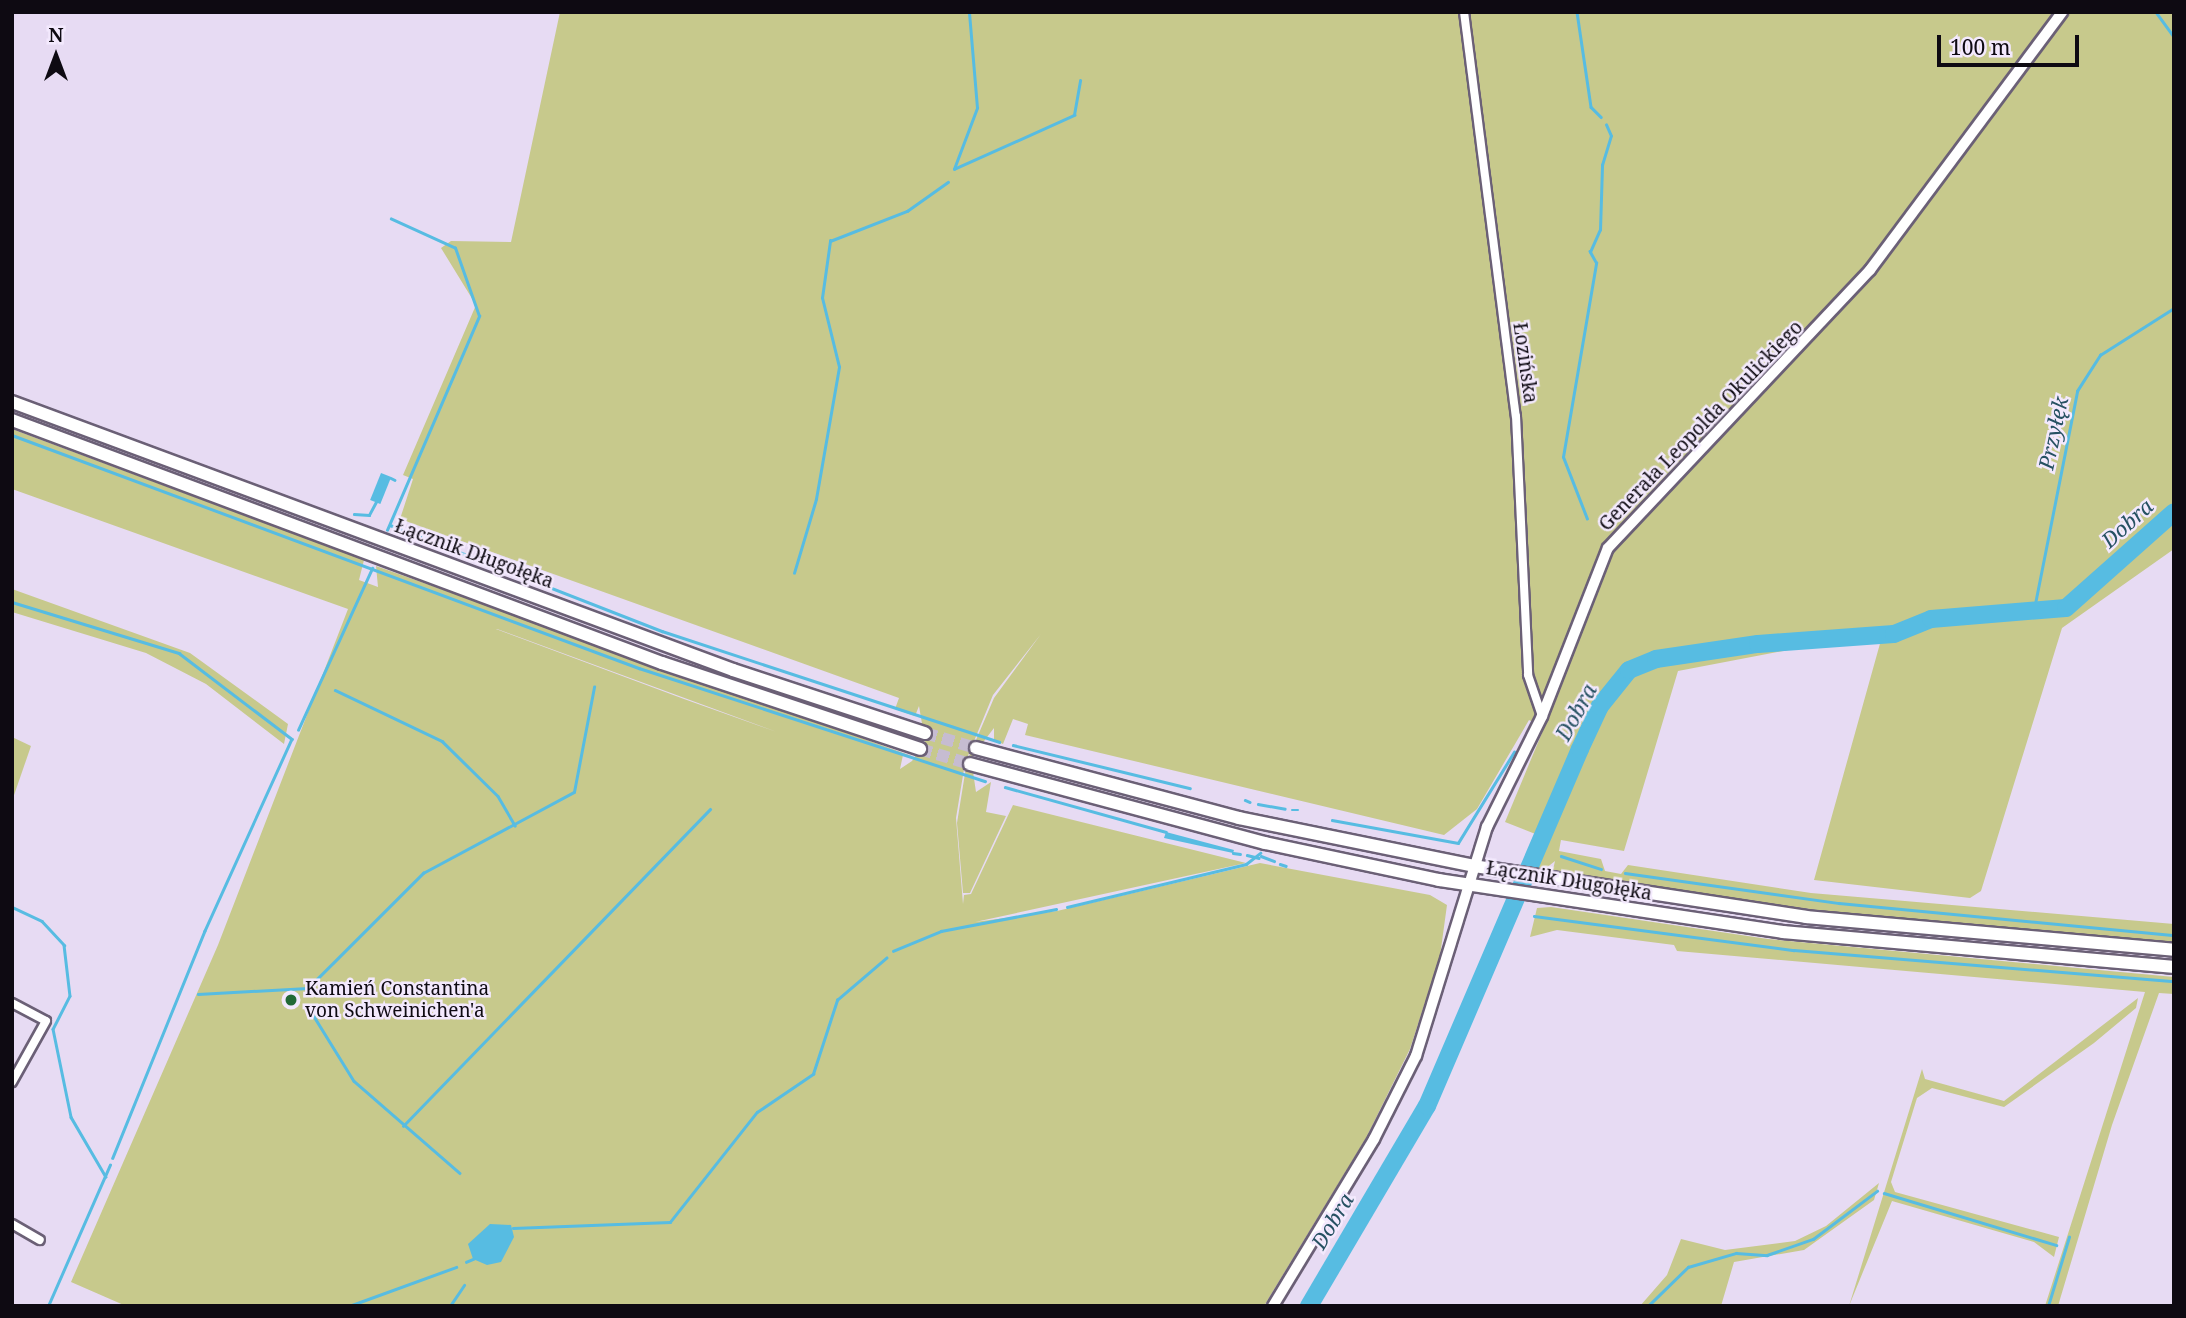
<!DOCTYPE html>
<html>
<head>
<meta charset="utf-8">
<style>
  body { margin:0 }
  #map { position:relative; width:2186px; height:1318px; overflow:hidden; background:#e7dbf3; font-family:"Noto Serif",serif }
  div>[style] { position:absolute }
  .green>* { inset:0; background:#c7c98c }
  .water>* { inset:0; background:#57bce2; transform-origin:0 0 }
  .stream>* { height:2.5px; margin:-1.25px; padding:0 1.25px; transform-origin:1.25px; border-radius:1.25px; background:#57bce2 }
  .river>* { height:18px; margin:-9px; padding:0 9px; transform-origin:9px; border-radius:9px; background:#57bce2 }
  .primary-tunnel>* { height:12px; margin-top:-6px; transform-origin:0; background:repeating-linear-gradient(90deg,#c6bcd1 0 12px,transparent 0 18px) }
  .roads { filter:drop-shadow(2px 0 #6b6076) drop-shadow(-2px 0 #6b6076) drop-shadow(0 2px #6b6076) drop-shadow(0 -2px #6b6076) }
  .minor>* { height:8px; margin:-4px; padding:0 4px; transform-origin:4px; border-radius:4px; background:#fff }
  .tertiary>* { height:10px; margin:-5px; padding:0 5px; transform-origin:5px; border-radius:5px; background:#fff }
  .primary>* { height:12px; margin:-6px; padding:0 6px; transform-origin:6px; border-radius:6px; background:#fff }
  .dots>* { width:19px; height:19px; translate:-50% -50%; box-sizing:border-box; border:4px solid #f3e9fd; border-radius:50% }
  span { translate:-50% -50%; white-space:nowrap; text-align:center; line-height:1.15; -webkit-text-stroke:5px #f3e9fd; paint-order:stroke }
  .street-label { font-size:19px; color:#0e0a12 }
  .poi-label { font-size:19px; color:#0e0a12 }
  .left { translate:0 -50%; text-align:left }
  .water-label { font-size:21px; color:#265162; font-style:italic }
  .frame { position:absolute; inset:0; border:14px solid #0e0a12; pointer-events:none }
  .north { position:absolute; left:21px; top:21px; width:70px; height:70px; -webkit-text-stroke:5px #f3e9fd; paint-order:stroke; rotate:0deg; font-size:19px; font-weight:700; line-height:28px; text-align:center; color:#0e0a12 }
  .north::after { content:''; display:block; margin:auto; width:24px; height:32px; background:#0e0a12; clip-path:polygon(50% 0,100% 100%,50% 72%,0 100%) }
  .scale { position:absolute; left:1937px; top:35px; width:142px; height:32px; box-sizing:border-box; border:4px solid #0e0a12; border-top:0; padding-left:9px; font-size:21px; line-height:24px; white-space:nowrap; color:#0e0a12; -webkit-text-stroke:5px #f3e9fd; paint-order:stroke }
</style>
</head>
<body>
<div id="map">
  <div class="green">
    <div style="clip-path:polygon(evenodd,560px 12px,2174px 12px,2174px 549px,2062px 628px,1981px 891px,1970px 898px,1814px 880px,1881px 640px,1814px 645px,1678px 671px,1624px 851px,1561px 840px,1559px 851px,1601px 859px,1605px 871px,1621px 874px,1628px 865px,1811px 893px,2174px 924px,2174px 942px,1825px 911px,1552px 874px,1555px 861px,1545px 869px,1531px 866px,1543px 837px,1505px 822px,1544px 728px,1529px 720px,1477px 809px,1444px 835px,1025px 735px,1028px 724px,1013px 719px,1003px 744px,994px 740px,994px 728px,971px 758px,976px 792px,991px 782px,986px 812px,1006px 816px,970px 893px,963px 893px,957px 823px,967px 761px,994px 698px,1041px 634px,993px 695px,965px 763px,956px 818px,963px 904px,964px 895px,971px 894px,1013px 805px,1246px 863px,975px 922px,1057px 911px,1260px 863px,1430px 895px,1447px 905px,1440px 956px,1410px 1049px,1366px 1138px,1264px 1306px,126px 1306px,71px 1282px,218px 945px,348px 609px,12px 489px,12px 429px,364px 560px,359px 580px,378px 587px,376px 566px,912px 756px,903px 755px,900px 769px,912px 761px,925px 741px,919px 706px,915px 716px,895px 709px,899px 698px,400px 519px,413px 479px,403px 475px,476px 305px,441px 248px,451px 241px,511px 242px,560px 12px,496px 629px,497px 629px,777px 732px,684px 699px,496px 629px)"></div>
    <div style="clip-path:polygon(12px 589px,190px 653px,288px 724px,284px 744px,206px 684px,146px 653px,12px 612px)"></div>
    <div style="clip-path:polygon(12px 737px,31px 746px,12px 801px)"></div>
    <div style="clip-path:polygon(1551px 907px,1768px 939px,2174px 977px,2174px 994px,2159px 993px,2112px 1125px,2058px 1306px,2045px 1306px,2145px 992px,1677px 951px,1674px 945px,1557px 930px,1530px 937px,1537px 908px)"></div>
    <div style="clip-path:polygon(2138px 998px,2136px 1008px,2094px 1043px,2004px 1107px,1932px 1088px,1917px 1098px,1891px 1182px,1895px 1192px,2059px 1237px,2054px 1257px,2034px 1242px,1892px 1201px,1849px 1306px,1922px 1069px,1925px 1079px,2004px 1101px)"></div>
    <div style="clip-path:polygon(1879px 1183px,1874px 1200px,1804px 1250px,1734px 1262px,1721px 1306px,1640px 1306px,1667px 1275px,1681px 1239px,1725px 1250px,1795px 1241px,1826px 1226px)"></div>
  </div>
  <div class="water">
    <div style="left:381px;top:473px;width:11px;height:29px;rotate:22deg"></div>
    <div style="clip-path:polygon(1166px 832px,1234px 850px,1233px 853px,1164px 838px)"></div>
    <div style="clip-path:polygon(490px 1224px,511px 1225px,514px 1237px,501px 1262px,487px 1265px,473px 1259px,468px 1244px)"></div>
  </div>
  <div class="stream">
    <div style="left:1577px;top:12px;width:96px;rotate:81.6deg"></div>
    <div style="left:1591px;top:107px;width:14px;rotate:45deg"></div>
    <div style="left:2156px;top:12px;width:31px;rotate:54deg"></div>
    <div style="left:954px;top:169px;width:132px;rotate:-24.2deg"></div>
    <div style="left:1074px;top:115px;width:35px;rotate:-80deg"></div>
    <div style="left:954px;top:169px;width:65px;rotate:-69.3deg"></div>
    <div style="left:977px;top:108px;width:96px;rotate:-94.8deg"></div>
    <div style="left:12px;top:435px;width:669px;rotate:20.39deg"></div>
    <div style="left:639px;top:668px;width:364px;rotate:18.1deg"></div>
    <div style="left:391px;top:478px;width:4px;rotate:27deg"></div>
    <div style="left:354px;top:514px;width:15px;rotate:4deg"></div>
    <div style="left:369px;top:515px;width:15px;rotate:-62deg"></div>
    <div style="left:1587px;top:519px;width:66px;rotate:-111.2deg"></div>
    <div style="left:1563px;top:457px;width:197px;rotate:-80.3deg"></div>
    <div style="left:1596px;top:263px;width:13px;rotate:-119deg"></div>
    <div style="left:1590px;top:252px;width:24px;rotate:-66deg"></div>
    <div style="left:1600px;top:230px;width:65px;rotate:-88.2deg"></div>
    <div style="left:1602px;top:165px;width:30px;rotate:-73deg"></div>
    <div style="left:1611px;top:136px;width:12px;rotate:-114deg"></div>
    <div style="left:390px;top:525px;width:292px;rotate:21.3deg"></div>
    <div style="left:662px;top:631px;width:355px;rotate:18.2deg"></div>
    <div style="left:387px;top:530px;width:233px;rotate:-66.7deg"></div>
    <div style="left:479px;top:316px;width:72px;rotate:-109.4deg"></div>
    <div style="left:455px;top:248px;width:70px;rotate:-155.6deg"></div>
    <div style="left:794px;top:573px;width:77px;rotate:-73.4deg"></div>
    <div style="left:816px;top:499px;width:134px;rotate:-80.1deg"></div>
    <div style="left:839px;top:367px;width:71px;rotate:-103.8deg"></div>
    <div style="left:822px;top:298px;width:58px;rotate:-82deg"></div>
    <div style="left:830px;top:241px;width:83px;rotate:-21.3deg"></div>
    <div style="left:907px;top:211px;width:50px;rotate:-35.3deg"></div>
    <div style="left:12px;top:602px;width:175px;rotate:17deg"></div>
    <div style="left:179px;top:653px;width:142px;rotate:37.3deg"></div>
    <div style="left:292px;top:739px;width:211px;rotate:114.4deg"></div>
    <div style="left:205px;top:931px;width:245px;rotate:112.1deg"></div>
    <div style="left:2034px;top:609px;width:222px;rotate:-78.8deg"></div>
    <div style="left:2077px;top:391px;width:43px;rotate:-57.4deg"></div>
    <div style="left:2100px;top:355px;width:88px;rotate:-32.4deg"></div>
    <div style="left:335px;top:690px;width:119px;rotate:25.5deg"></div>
    <div style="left:442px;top:741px;width:78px;rotate:44.5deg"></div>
    <div style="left:498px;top:796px;width:34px;rotate:60deg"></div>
    <div style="left:298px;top:730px;width:178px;rotate:-65.4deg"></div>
    <div style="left:1013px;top:745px;width:182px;rotate:13.7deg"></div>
    <div style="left:1005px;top:787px;width:167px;rotate:15.6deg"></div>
    <div style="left:1245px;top:800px;width:5px;rotate:22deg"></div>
    <div style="left:1258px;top:804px;width:27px;rotate:10deg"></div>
    <div style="left:1292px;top:810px;width:6px"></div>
    <div style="left:1332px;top:820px;width:128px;rotate:10.3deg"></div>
    <div style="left:1458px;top:843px;width:107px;rotate:-58.4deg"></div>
    <div style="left:1233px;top:853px;width:7px;rotate:8deg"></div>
    <div style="left:1247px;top:855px;width:12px;rotate:14deg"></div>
    <div style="left:1261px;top:856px;width:14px;rotate:21deg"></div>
    <div style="left:1561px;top:856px;width:42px;rotate:18deg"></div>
    <div style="left:1280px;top:864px;width:6px;rotate:18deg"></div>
    <div style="left:1625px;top:873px;width:216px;rotate:8deg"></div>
    <div style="left:1839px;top:903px;width:337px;rotate:5.5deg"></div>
    <div style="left:12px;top:907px;width:33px;rotate:25deg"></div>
    <div style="left:42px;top:921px;width:33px;rotate:47deg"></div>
    <div style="left:64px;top:945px;width:51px;rotate:83.3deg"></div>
    <div style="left:70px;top:996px;width:37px;rotate:117deg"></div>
    <div style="left:53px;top:1029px;width:90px;rotate:78.4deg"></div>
    <div style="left:71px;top:1117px;width:69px;rotate:59.7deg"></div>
    <div style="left:1067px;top:907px;width:184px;rotate:-13.5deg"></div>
    <div style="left:1246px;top:864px;width:18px;rotate:-38deg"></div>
    <div style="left:1534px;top:916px;width:262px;rotate:7.5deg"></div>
    <div style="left:1794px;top:950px;width:381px;rotate:4.7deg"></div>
    <div style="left:893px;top:951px;width:52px;rotate:-22.6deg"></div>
    <div style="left:941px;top:931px;width:117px;rotate:-10.8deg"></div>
    <div style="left:198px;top:994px;width:110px;rotate:-3.1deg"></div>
    <div style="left:308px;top:988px;width:163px;rotate:-45deg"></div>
    <div style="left:423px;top:873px;width:171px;rotate:-28.2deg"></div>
    <div style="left:574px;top:792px;width:107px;rotate:-79.2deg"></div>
    <div style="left:307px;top:1005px;width:89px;rotate:58.3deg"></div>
    <div style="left:354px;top:1081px;width:140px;rotate:41deg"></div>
    <div style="left:403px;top:1126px;width:441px;rotate:-45.9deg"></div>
    <div style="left:1884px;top:1193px;width:180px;rotate:16.8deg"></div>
    <div style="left:513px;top:1228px;width:157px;rotate:-2.2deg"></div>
    <div style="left:670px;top:1222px;width:140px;rotate:-51.7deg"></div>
    <div style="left:757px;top:1112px;width:68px;rotate:-34.2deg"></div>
    <div style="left:813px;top:1074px;width:78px;rotate:-72deg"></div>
    <div style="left:837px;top:1000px;width:65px;rotate:-40.6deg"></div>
    <div style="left:466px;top:1262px;width:8px;rotate:-23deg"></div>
    <div style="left:48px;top:1306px;width:154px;rotate:-66.3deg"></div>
    <div style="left:349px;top:1306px;width:114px;rotate:-20deg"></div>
    <div style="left:450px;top:1306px;width:25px;rotate:-56deg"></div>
    <div style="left:1648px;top:1306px;width:56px;rotate:-44.3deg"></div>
    <div style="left:1688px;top:1267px;width:50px;rotate:-16.3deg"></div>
    <div style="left:1736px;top:1253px;width:31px;rotate:4deg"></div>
    <div style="left:1767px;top:1255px;width:49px;rotate:-19.2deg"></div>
    <div style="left:1813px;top:1239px;width:80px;rotate:-36.9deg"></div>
    <div style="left:2048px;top:1306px;width:72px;rotate:-73.1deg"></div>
  </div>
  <div class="river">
    <div style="left:1309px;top:1306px;width:232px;rotate:-59.5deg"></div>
    <div style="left:1427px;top:1106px;width:388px;rotate:-66.8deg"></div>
    <div style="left:1580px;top:749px;width:47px;rotate:-65.1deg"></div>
    <div style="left:1600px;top:706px;width:46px;rotate:-51.1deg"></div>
    <div style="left:1629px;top:670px;width:29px;rotate:-22deg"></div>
    <div style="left:1656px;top:659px;width:103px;rotate:-8.4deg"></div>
    <div style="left:1758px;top:644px;width:136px;rotate:-4.2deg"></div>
    <div style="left:1894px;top:634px;width:40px;rotate:-22deg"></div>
    <div style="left:1931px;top:619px;width:135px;rotate:-4.7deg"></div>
    <div style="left:2066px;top:608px;width:144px;rotate:-41.6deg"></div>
  </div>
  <div class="primary-tunnel">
    <div style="left:925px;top:733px;width:53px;rotate:16.4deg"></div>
    <div style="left:920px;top:749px;width:52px;rotate:16.7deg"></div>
  </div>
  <div class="roads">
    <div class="minor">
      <div style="left:1464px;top:12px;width:407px;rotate:82.7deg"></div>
      <div style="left:1516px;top:416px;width:259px;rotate:87.3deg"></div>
      <div style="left:1528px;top:675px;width:43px;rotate:71.1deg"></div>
      <div style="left:12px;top:1003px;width:38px;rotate:28deg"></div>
      <div style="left:46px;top:1021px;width:70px;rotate:119.1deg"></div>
      <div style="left:12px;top:1224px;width:32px;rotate:30deg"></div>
    </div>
    <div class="tertiary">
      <div style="left:1273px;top:1306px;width:195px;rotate:-58.8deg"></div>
      <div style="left:1374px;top:1139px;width:93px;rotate:-63.2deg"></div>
      <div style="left:1416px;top:1056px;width:240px;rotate:-72.8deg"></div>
      <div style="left:1487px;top:827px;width:124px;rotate:-63.6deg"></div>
      <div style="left:1542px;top:716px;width:180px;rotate:-68.6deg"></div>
      <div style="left:1608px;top:548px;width:382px;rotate:-46.7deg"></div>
      <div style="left:1870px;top:270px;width:322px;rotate:-53.3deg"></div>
    </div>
    <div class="primary">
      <div style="left:12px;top:402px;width:769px;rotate:20.39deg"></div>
      <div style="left:733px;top:670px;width:202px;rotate:18.2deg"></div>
      <div style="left:12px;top:420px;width:694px;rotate:20.5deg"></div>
      <div style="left:662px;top:663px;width:272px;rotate:18.4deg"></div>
      <div style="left:976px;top:748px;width:272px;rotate:14.9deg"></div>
      <div style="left:1239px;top:818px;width:240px;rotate:11.5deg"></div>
      <div style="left:1474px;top:866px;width:336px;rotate:8.7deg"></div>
      <div style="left:1806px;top:917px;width:369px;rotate:5.1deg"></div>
      <div style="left:970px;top:764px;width:305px;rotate:15deg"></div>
      <div style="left:1265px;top:843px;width:178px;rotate:12deg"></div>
      <div style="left:1439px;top:880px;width:348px;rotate:8.6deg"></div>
      <div style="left:1783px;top:932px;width:393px;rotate:5.1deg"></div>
    </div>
  </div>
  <div class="dots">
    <div style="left:291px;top:1000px;background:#226936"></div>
  </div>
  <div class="street-label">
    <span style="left:1525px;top:363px;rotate:82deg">Łozińska</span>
    <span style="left:1701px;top:426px;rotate:-46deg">Generała Leopolda Okulickiego</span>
    <span style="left:474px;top:554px;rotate:20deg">Łącznik Długołęka</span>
    <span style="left:1569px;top:881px;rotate:9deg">Łącznik Długołęka</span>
  </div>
  <div class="poi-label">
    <span class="left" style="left:305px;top:1000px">Kamień Constantina<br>von Schweinichen'a</span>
  </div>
  <div class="water-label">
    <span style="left:2053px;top:433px;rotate:-78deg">Przyłęk</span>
    <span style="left:2127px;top:523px;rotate:-42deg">Dobra</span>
    <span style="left:1576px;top:712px;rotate:-61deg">Dobra</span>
    <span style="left:1332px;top:1221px;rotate:-59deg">Dobra</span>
  </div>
  <div class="frame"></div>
  <div class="north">N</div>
  <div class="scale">100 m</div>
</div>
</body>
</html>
